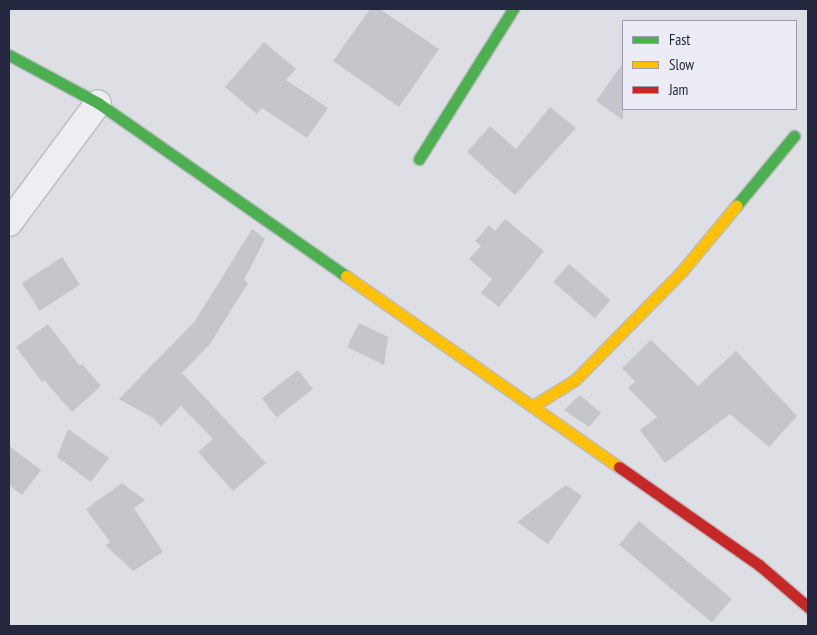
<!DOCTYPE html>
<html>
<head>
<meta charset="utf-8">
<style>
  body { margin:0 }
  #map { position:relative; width:817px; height:635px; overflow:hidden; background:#dedfe4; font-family:"PT Sans Narrow",sans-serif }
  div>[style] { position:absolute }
  .building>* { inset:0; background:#c5c6cc; transform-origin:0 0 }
  .roads { filter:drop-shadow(1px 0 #bbbcc2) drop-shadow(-1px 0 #bbbcc2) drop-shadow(0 1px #bbbcc2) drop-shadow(0 -1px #bbbcc2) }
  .street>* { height:26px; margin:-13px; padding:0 13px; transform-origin:13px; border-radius:13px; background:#edeef1 }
  .fast>* { height:11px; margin:-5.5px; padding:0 5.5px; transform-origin:5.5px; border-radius:5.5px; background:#4caf50 }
  .slow>* { height:11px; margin:-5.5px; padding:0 5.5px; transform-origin:5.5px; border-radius:5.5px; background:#ffc107 }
  .jam>* { height:11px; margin:-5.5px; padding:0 5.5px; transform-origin:5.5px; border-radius:5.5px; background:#c62828 }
  span { translate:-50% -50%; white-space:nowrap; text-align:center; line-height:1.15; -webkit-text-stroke:4px #ebecf5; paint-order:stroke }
  .frame { position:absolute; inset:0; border:10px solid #24283e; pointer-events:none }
  .legend { position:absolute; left:622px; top:20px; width:175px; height:90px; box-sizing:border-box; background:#ebecf5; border:1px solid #9b9eac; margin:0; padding:6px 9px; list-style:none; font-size:15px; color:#24283e }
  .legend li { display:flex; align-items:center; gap:10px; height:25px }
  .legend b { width:25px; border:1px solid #9b9eac }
</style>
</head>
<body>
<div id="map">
  <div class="building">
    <div style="clip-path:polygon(370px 9px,380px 9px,439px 49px,399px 107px,333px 61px)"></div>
    <div style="clip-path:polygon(264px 42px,296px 69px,286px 80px,328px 108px,307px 138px,262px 108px,257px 114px,225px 87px)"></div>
    <div style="clip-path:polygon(623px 63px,623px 120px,596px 101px)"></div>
    <div style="clip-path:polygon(550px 107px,576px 128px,515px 195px,467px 152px,490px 126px,516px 149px)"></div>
    <div style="clip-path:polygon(505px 219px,544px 251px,499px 307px,481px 293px,492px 279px,469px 259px,481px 246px,475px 241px,489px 225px,495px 231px)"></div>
    <div style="clip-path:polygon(252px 229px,265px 239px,244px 280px,248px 283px,210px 344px,182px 373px,266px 463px,233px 491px,198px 452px,213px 439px,181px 406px,161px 426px,153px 418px,119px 399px,195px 321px)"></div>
    <div style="left:62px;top:257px;width:33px;height:48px;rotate:57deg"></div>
    <div style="left:569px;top:264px;width:55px;height:24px;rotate:41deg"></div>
    <div style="clip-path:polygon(359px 323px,388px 337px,384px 365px,347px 347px)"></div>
    <div style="clip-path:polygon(48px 324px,80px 366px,82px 364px,101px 386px,72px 412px,44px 380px,42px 382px,16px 347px)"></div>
    <div style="clip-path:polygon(651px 340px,698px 386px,736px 351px,797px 416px,769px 447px,730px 414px,665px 463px,640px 430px,657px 417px,628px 388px,635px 381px,622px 368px)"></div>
    <div style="left:298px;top:370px;width:24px;height:46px;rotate:52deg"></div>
    <div style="clip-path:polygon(580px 395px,601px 413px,589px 427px,564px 410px)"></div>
    <div style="clip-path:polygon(68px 429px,109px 458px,91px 482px,57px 457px)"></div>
    <div style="clip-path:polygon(9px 446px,41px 470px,22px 495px,9px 485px)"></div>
    <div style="clip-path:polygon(122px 483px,145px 500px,134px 508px,163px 552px,133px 571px,105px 545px,110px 542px,86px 509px)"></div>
    <div style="clip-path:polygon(566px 485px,582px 496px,548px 544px,517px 522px)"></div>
    <div style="left:639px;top:521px;width:121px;height:31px;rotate:40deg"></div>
  </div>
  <div class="roads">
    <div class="street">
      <div style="left:9px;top:223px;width:149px;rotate:-53.4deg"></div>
    </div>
    <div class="fast">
      <div style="left:9px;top:55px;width:101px;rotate:28.3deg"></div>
      <div style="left:98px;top:103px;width:302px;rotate:34.9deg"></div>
      <div style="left:419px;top:159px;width:177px;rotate:-57.9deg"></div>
      <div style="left:736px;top:206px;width:91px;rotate:-50.4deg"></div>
    </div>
    <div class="slow">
      <div style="left:346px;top:276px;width:333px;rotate:35deg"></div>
      <div style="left:533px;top:406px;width:49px;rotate:-31.8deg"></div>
      <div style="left:575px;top:380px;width:153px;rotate:-45.5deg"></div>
      <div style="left:682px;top:271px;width:85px;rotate:-50.3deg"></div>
    </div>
    <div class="jam">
      <div style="left:619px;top:467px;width:171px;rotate:35deg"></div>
      <div style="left:759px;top:565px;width:65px;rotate:40.6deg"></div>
    </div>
  </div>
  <div class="frame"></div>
  <ul class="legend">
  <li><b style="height:6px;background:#4caf50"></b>Fast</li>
  <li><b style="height:6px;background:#ffc107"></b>Slow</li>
  <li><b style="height:6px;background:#c62828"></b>Jam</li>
  </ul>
</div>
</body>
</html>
